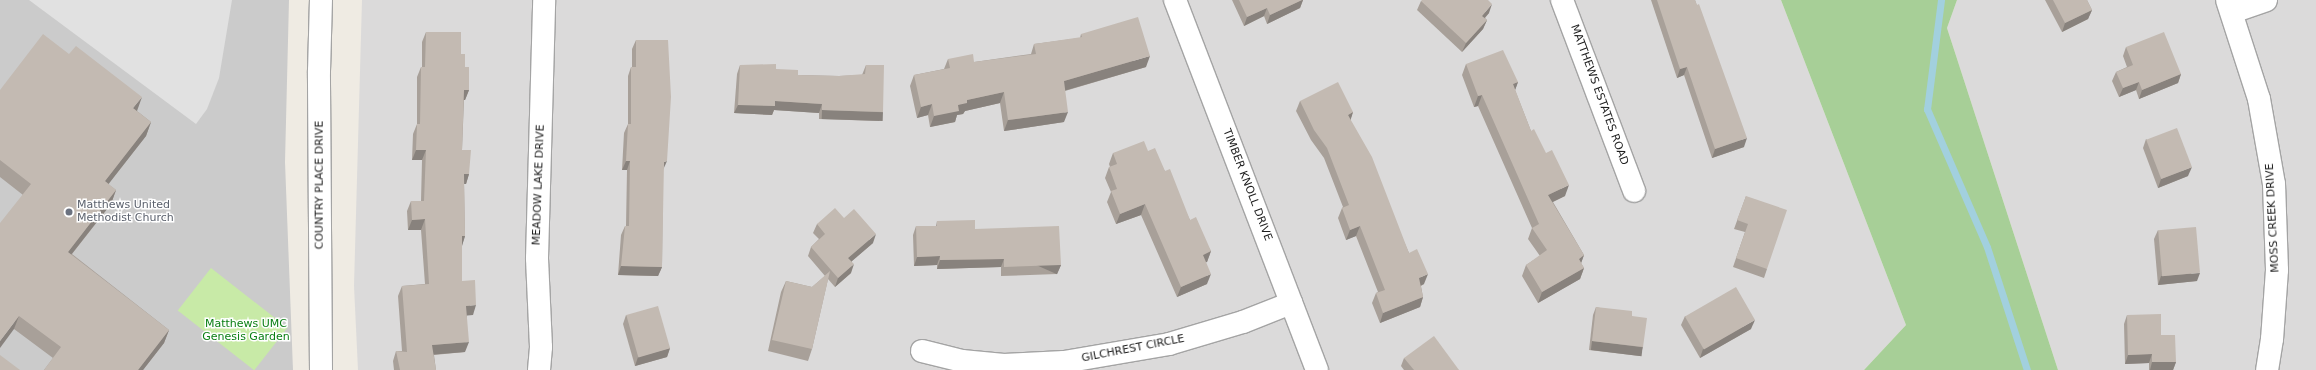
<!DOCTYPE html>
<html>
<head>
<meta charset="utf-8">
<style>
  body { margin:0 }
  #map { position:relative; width:2316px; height:370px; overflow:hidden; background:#efebe3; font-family:"DejaVu Sans",sans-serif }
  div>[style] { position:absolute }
  .residential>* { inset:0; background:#dbdada }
  .religious>* { inset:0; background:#cbcbcb }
  .grass>* { inset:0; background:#c8eaa7; transform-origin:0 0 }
  .forest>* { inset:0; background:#a7cf97 }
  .parking>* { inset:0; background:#e1e1e1 }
  .stream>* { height:7px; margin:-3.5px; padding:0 3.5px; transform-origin:3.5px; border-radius:3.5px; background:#a2d0de }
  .roads { filter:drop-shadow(1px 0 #a4a4a4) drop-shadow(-1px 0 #a4a4a4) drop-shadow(0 1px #a4a4a4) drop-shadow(0 -1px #a4a4a4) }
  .minor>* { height:22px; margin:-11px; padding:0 11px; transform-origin:11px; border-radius:11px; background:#fff }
  .wall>* { inset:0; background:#a8a099 }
  .shaded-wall>* { inset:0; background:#88827d; transform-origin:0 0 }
  .building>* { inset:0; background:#c3bab2; transform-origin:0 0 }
  .dots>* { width:11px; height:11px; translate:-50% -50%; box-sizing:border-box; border:2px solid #fff; border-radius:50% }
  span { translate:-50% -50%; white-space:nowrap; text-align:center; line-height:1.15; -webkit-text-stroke:3px #fff; paint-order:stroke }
  .street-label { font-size:11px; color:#1d1d1d }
  .worship-label { font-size:11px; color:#5b616d }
  .left { translate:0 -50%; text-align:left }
  .park-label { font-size:11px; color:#097e13 }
</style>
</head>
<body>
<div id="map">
  <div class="residential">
    <div style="clip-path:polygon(362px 0,1781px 0,1906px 325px,1864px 370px,358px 370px,354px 286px)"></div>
    <div style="clip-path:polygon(1957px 0,2316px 0,2316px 370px,2058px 370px,1947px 28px)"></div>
  </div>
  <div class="religious">
    <div style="clip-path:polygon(0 0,289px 0,285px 162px,293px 370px,0 370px)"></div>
  </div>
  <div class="grass">
    <div style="left:211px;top:268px;width:97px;height:54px;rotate:38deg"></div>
  </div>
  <div class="forest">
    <div style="clip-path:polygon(1781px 0,1957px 0,1947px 28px,2058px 370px,1864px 370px,1906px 325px)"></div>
  </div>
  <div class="parking">
    <div style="clip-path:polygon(29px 0,232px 0,219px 78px,207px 109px,196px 124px)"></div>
  </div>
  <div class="stream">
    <div style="left:1941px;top:0;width:110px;rotate:97.3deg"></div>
    <div style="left:1927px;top:109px;width:150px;rotate:66.5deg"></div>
    <div style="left:1987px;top:247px;width:129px;rotate:72deg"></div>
  </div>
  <div class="roads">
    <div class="minor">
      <div style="left:1175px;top:0;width:396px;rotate:69deg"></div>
      <div style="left:1562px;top:0;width:204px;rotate:69.3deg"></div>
      <div style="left:2227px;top:0;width:104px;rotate:72.1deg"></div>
      <div style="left:2259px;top:99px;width:86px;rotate:80deg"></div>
      <div style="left:2274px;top:184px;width:86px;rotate:88deg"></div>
      <div style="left:2277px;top:270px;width:69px;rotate:94.1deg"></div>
      <div style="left:2272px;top:339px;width:31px;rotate:99deg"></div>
      <div style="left:2232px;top:12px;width:36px;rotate:-19deg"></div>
      <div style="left:922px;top:351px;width:41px;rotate:14deg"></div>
      <div style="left:962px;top:361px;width:42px;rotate:5.4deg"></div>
      <div style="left:1004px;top:365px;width:60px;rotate:-2.9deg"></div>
      <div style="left:1064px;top:362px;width:107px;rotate:-9.7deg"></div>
      <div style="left:1169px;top:344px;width:77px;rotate:-16.6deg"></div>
      <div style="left:1243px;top:322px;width:52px;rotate:-21.6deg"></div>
      <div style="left:321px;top:370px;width:299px;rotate:-90.4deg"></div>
      <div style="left:319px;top:71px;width:71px;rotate:-88.4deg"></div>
      <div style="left:539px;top:370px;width:23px;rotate:-85deg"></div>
      <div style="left:541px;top:347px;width:89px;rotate:-92.6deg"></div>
      <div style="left:537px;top:258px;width:258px;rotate:-88.4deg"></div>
    </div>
  </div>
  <div class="wall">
    <div style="clip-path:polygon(1232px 0,1303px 0,1300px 8px,1267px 24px,1264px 16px,1244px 26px)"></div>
    <div style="clip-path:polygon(1651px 0,1695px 0,1744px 147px,1712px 158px,1684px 75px,1677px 78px)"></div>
    <div style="clip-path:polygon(2045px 0,2087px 0,2092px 10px,2088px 19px,2062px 32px)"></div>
    <div style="clip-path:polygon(1421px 1px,1489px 13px,1485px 18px,1487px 20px,1483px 29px,1462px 52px,1417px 10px)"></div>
    <div style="clip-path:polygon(426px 32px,461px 54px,465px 67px,469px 90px,465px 100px,464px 100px,462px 150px,469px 174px,466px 184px,464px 184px,465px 236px,462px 245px,462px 281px,473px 315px,467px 315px,465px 352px,434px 355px,436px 370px,394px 370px,393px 361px,396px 351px,402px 351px,398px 296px,402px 286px,425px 284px,421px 230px,408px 230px,407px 211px,411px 201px,421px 201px,422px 160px,412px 160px,413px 134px,417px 124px,417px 77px,421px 67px,422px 67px,422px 42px)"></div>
    <div style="clip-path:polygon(1081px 34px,1146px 67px,1065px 91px,1064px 122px,1004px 131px,1000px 103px,965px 111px,963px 114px,957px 115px,955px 122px,930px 127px,928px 115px,917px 118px,910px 86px,914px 75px,944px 69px,948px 59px,974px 62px,1031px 54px,1034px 44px,1080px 38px)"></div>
    <div style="clip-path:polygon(636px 40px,663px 169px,662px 267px,658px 276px,618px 275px,621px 235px,625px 226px,626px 226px,627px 170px,622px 170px,624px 133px,628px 124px,628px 76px,631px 67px,632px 67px,632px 49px)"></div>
    <div style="clip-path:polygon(2126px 47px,2181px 74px,2178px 83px,2139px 99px,2136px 90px,2119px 97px,2112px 81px,2116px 72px,2127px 67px,2123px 56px)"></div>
    <div style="clip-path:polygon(1466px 64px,1518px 82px,1515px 90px,1531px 131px,1565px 196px,1553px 202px,1584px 255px,1581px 263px,1584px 268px,1580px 279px,1538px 303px,1522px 276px,1526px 265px,1540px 256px,1528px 239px,1532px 228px,1478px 106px,1474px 107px,1462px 75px)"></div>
    <div style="clip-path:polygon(740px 65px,798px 75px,839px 76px,862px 75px,866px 65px,883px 112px,879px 121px,819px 119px,819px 113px,774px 110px,772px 115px,734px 113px,737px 74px)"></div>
    <div style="clip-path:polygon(0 90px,137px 111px,151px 122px,146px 136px,108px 184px,116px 190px,111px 204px,72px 254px,169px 330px,164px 343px,143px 370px,44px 370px,53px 358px,14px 329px,23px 195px,0 177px)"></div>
    <div style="clip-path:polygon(1300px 101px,1353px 112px,1350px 120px,1409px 253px,1424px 284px,1421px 286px,1423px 297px,1420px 307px,1380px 323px,1372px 303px,1376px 293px,1378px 292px,1356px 236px,1346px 240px,1338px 218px,1342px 208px,1343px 207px,1324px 158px,1311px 140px,1296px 111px)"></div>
    <div style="clip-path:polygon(2146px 139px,2188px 176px,2158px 188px,2143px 148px)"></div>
    <div style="clip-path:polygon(1148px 151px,1165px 171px,1190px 220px,1211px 251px,1207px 262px,1206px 262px,1207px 284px,1177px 297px,1141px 215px,1116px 224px,1107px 202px,1111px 192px,1105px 178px,1109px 167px,1110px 167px,1109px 164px,1113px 153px)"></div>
    <div style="clip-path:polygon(1746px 196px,1767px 269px,1764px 278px,1733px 267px,1745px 232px,1734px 229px)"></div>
    <div style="clip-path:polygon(844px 218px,873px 243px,852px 261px,851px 273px,835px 287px,828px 279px,812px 349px,808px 361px,768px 351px,781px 292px,786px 281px,812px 287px,825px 276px,808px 256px,811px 247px,819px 239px,813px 233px,817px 224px)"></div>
    <div style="clip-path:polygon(937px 221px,975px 229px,1061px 265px,1057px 274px,1001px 276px,1001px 267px,937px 269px,937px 265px,914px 266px,913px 235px,916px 226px,936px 226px)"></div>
    <div style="clip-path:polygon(2158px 230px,2197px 281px,2158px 285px,2154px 239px)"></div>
    <div style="clip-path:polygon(1596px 307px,1632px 316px,1643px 347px,1640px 356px,1589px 350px,1593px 315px)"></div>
    <div style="clip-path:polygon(626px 315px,670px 348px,667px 357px,635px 366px,623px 324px)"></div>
    <div style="clip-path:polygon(2127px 315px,2161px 335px,2176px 362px,2173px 370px,2149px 370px,2149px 363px,2125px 364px,2124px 324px)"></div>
    <div style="clip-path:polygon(1685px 316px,1751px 329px,1700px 358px,1681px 325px)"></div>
    <div style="clip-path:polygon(1404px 358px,1459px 370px,1404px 370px,1401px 366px)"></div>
  </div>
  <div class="shaded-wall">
    <div style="clip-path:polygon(1302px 0,1303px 0,1300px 8px,1267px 24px,1270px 15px)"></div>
    <div style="clip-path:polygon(1492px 4px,1489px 13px,1479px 24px,1482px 16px)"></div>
    <div style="clip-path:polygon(1267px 8px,1264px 16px,1244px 26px,1247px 17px)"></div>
    <div style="clip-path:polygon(2092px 10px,2088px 19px,2062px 32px,2065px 23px)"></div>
    <div style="clip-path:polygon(1487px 20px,1483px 29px,1462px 52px,1466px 43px)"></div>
    <div style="clip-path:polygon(1150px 56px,1146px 67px,1060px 92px,1064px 81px)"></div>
    <div style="clip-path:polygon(1687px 67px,1684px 75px,1677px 78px,1680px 69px)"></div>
    <div style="clip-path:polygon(2181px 74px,2178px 83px,2139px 99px,2142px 90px)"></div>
    <div style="clip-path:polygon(1518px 82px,1514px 93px,1513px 84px)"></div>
    <div style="clip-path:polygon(2139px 82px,2136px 90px,2119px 97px,2123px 88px)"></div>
    <div style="clip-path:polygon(464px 90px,469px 90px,465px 100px,460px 100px)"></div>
    <div style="clip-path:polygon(1004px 92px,1000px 103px,965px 111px,963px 114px,957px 115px,955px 122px,930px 127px,934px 116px,958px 105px,967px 100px)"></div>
    <div style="clip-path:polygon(1482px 95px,1478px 106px,1474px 107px,1478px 96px)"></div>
    <div style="clip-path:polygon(142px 97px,137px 111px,128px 122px,133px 108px)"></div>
    <div style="clip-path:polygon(775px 101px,822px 104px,819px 113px,774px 110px,772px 115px,734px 113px,738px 105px)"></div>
    <div style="clip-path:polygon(932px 104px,928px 115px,917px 118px,921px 107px)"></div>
    <div style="left:822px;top:110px;width:61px;height:9px;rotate:2deg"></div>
    <div style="clip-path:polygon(1068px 112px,1064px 122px,1004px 131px,1008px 120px)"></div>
    <div style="clip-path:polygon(1353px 112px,1350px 122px,1348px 115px)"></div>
    <div style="clip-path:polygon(151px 122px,146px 136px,100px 195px,105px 181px)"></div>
    <div style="clip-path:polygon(1747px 138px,1744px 147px,1712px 158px,1715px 149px)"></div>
    <div style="clip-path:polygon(416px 150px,426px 150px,422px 160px,412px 160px)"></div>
    <div style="clip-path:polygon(626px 161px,630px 161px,627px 170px,622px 170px)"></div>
    <div style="clip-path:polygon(667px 161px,663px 170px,664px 162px)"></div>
    <div style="clip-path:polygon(2192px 167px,2188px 176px,2158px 188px,2161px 179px)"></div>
    <div style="clip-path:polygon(464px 174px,469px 174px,466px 184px,460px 184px)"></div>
    <div style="clip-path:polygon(1569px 185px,1565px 196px,1544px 206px,1548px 195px)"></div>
    <div style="clip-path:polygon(116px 190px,111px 204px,63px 265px,68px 252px)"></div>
    <div style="clip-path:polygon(1145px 204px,1141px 215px,1116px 224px,1120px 214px)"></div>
    <div style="clip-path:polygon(425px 219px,421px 230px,408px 230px,412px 220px)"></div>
    <div style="clip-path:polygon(1360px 226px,1356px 236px,1346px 240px,1350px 230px)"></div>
    <div style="clip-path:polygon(876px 234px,873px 243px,845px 267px,848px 258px)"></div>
    <div style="clip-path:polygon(462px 236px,465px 236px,462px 246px)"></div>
    <div style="clip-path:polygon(1211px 251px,1207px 262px,1199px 265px,1203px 255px)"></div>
    <div style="clip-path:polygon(1584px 255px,1580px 266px,1579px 259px)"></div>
    <div style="clip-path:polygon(940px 256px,937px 265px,914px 266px,917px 257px)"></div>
    <div style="clip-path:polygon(1004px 259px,1001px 267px,937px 269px,940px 260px)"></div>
    <div style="clip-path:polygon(854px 264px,851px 273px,835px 287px,838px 278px)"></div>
    <div style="left:1061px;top:265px;width:10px;height:57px;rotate:114deg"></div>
    <div style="clip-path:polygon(621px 266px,662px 267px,658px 276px,618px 275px)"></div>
    <div style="clip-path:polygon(1584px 268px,1580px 279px,1538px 303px,1542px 292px)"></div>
    <div style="clip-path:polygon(2200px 273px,2197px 281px,2158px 285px,2161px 276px)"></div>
    <div style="clip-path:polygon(1211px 274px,1207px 284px,1177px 297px,1181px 287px)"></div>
    <div style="clip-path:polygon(1428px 274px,1424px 284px,1415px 288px,1419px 278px)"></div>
    <div style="clip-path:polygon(1423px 297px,1420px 307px,1380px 323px,1383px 313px)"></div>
    <div style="clip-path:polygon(476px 305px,473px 315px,462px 316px,466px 306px)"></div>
    <div style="clip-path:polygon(19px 316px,14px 329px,0 348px,0 341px)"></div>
    <div style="clip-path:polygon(1755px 320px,1751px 329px,1700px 358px,1703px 349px)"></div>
    <div style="clip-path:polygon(169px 330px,164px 343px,143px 370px,138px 370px)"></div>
    <div style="left:1592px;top:341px;width:51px;height:9px;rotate:7deg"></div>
    <div style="clip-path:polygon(469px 342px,465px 352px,428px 355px,432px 345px)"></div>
    <div style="clip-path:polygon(670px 348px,667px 357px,635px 366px,638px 357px)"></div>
    <div style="clip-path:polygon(2152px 354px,2149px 363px,2125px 364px,2128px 355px)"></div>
    <div style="clip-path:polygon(2152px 362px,2176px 362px,2173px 370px,2150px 370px)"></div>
  </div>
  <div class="building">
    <div style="clip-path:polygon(1239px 0,1302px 0,1270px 15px,1267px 8px,1247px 17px)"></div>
    <div style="clip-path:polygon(1422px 0,1488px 0,1492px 4px,1482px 16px,1487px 20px,1466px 43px,1421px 1px)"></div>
    <div style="clip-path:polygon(1657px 0,1695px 0,1697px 5px,1699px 4px,1747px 138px,1715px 149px,1687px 67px,1680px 69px)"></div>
    <div style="clip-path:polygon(2053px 0,2087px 0,2092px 10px,2065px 23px)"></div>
    <div style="clip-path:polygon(1138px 17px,1150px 56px,1064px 81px,1068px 112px,1008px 120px,1004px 92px,967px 100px,967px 103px,958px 105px,959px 111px,934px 116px,932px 104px,921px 107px,914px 75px,950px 68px,948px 59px,973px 54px,974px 62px,1036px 54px,1034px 44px,1082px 37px,1081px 34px)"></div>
    <div style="clip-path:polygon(426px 32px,461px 32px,461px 54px,465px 54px,465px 67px,469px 67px,469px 90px,464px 90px,462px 150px,471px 150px,469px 174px,464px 174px,465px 236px,462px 236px,462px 281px,475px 280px,476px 305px,466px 306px,469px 342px,432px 345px,436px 370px,400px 370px,396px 351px,407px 352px,402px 286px,429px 284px,425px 219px,412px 220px,411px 201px,424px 201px,426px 150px,416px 150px,417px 124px,420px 124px,421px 67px,425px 67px)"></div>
    <div style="clip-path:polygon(2164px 32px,2181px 74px,2142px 90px,2139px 82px,2123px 88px,2116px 72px,2133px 65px,2126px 47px)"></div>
    <div style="clip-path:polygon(43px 34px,69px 54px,76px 46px,142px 97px,133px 108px,151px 122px,105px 181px,116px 190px,68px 252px,169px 330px,138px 370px,44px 370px,61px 347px,19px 316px,0 341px,0 223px,31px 184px,0 160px,0 90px)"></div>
    <div style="clip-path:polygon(636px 40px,668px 40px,671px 97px,667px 161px,664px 162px,662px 267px,621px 266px,625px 226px,629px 226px,630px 161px,626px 161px,628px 124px,631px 124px,631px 67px,636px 67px)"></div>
    <div style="clip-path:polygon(1503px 50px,1518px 82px,1513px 84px,1531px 131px,1534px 129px,1546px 153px,1552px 150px,1569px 185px,1548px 195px,1584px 255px,1579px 259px,1584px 268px,1542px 292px,1526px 265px,1547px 250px,1532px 228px,1539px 224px,1482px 95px,1478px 96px,1466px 64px)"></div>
    <div style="clip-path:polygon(776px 64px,776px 69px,798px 70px,798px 75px,839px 76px,865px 74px,866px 65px,884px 65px,883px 112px,822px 110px,822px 104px,775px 101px,775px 106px,738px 105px,740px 65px)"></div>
    <div style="clip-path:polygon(1338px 82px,1353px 112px,1348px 115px,1372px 157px,1409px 253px,1417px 249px,1428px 274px,1419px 278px,1423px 297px,1383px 313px,1376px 293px,1385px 290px,1360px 226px,1350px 230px,1342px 208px,1349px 205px,1327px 148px,1314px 130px,1300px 101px)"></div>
    <div style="left:2177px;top:128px;width:42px;height:33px;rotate:69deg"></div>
    <div style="clip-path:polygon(1144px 141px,1148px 151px,1155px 148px,1165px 171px,1170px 169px,1190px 220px,1196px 217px,1211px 251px,1203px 255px,1211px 274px,1181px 287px,1145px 204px,1120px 214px,1111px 191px,1117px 189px,1109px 167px,1117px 164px,1113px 153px)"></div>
    <div style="clip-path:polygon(1746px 196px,1787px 210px,1767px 269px,1736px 258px,1748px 224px,1737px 220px)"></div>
    <div style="clip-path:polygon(835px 208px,844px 218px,854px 209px,876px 234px,848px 258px,854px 264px,838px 278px,811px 247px,825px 234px,817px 224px)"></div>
    <div style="clip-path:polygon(975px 220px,975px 229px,1059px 226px,1061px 265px,1004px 267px,1004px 259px,940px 260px,940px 256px,917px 257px,916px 226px,937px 226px,937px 221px)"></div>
    <div style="left:2196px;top:227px;width:46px;height:38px;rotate:85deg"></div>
    <div style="clip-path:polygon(830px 271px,812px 349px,772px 340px,786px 281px,812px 287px)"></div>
    <div style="left:1736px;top:287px;width:38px;height:59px;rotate:60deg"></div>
    <div style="left:658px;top:306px;width:44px;height:33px;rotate:74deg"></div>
    <div style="clip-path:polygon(1596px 307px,1632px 311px,1632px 316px,1647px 318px,1643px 347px,1592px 341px)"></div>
    <div style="clip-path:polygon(2161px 314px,2161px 335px,2175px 335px,2176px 362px,2152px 362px,2152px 354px,2128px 355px,2127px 315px)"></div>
    <div style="clip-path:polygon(1434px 336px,1459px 370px,1414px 370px,1404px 358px)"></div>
    <div style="clip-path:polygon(0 355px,20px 370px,0 370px)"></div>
  </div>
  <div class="dots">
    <div style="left:69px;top:212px;background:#6b7280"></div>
  </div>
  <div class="street-label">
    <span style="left:1599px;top:95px;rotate:70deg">MATTHEWS ESTATES ROAD</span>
    <span style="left:320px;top:185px;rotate:-90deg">COUNTRY PLACE DRIVE</span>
    <span style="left:539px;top:185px;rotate:-88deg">MEADOW LAKE DRIVE</span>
    <span style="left:1247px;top:185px;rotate:69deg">TIMBER KNOLL DRIVE</span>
    <span style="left:2273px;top:218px;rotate:-93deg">MOSS CREEK DRIVE</span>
    <span style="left:1133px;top:349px;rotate:-11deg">GILCHREST CIRCLE</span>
  </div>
  <div class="worship-label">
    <span class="left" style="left:77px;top:212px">Matthews United<br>Methodist Church</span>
  </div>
  <div class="park-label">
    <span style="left:246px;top:331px">Matthews UMC<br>Genesis Garden</span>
  </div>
</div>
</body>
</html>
